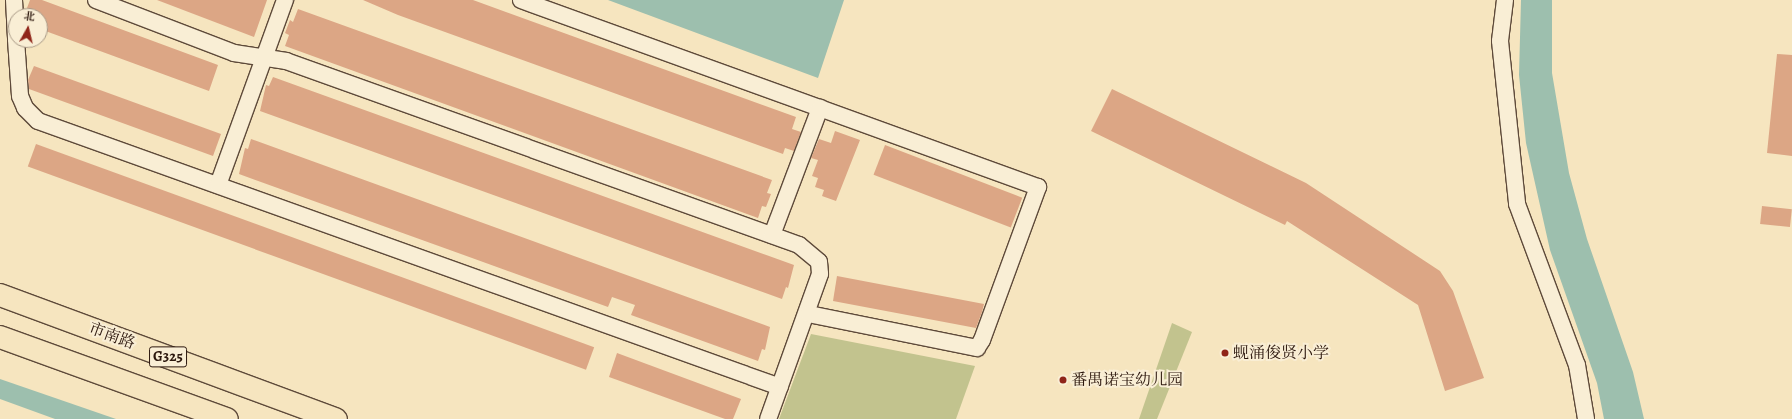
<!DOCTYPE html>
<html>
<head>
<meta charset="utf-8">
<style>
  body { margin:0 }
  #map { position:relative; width:1792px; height:419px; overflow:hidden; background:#f6e5bf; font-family:Alegreya,"Noto Serif SC",serif }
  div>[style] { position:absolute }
  .green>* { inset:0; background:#c2c38e }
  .water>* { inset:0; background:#9dbfae }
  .building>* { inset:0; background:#dca685; transform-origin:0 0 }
  .roads { filter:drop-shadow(1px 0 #5e4a3a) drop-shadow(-1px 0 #5e4a3a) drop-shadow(0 1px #5e4a3a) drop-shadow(0 -1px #5e4a3a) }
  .minor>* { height:16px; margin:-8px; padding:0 8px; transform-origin:8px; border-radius:8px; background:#f9eed5 }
  .highway>* { height:22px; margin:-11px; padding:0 11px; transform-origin:11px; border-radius:11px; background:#f6e5bf }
  .dots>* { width:11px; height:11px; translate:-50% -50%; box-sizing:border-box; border:2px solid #f9eed5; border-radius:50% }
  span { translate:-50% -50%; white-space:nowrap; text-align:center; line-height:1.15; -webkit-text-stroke:4px #f9eed5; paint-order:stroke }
  .shield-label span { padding:1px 3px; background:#f9eed5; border:1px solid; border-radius:3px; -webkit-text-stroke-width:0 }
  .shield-label { font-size:15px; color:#2c170d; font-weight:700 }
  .street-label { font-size:16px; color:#2c170d }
  .poi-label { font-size:16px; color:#2c170d }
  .left { translate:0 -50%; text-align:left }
  .north { position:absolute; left:8px; top:8px; width:40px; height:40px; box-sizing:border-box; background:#f9eed5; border:1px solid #a79885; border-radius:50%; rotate:8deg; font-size:11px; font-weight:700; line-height:16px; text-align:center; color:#2c170d }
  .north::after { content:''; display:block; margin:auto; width:14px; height:18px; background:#8f2418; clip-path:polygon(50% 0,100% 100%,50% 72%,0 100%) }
</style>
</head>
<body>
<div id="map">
  <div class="green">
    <div style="clip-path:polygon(1172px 323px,1192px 332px,1157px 419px,1139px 419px)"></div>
    <div style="clip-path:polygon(811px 334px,975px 366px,956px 419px,779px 419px)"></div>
  </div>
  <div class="water">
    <div style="clip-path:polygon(608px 0,844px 0,818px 78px)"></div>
    <div style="clip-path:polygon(1521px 0,1552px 0,1552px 73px,1569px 173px,1587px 239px,1633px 372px,1644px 419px,1604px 419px,1597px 383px,1550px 250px,1526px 143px,1519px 75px)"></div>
    <div style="clip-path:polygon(0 379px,116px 419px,55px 419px,0 399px)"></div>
  </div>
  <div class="building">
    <div style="clip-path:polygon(30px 0,42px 0,218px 65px,209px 91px,40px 29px,40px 16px,24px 16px)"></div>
    <div style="clip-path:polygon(157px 0,267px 0,254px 37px)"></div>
    <div style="clip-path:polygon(363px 0,473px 0,796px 117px,792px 129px,801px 132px,794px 151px,785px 148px,783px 154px,398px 15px)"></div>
    <div style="clip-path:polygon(298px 9px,772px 180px,767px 193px,771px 194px,766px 207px,762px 206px,758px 218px,285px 46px,289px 35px,285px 33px,290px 20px,293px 22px)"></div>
    <div style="clip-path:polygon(1777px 54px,1792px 55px,1792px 156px,1767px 153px)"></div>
    <div style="clip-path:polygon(34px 66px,221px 134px,213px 156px,29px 89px,28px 80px)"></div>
    <div style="clip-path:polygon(273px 77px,794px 265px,788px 288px,786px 287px,782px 299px,260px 111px,266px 85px,269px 86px)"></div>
    <div style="clip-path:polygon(1112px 89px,1306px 183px,1440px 271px,1453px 291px,1484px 378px,1445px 391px,1418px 305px,1287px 221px,1285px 225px,1091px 131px)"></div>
    <div style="clip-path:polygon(835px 131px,860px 140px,836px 201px,822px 196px,824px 190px,815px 187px,818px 178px,812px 176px,818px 160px,811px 158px,819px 139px,831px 143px)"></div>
    <div style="clip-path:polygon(251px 139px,770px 327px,765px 350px,762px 349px,758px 361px,631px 315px,635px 305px,612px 297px,608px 307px,239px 174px,245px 148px,248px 149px)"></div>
    <div style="left:36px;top:144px;width:594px;height:24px;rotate:20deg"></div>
    <div style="left:885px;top:145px;width:147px;height:32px;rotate:21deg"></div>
    <div style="left:1762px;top:206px;width:30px;height:18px;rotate:6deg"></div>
    <div style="clip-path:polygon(837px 276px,984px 304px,982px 312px,976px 328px,833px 301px)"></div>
    <div style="clip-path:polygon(617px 353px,741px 399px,733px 419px,725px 419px,609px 377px)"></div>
  </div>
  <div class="roads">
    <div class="minor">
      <div style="left:14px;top:0;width:39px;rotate:87deg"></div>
      <div style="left:96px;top:0;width:148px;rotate:21deg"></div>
      <div style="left:234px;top:53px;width:53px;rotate:8.7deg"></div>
      <div style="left:286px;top:61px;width:545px;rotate:19.73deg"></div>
      <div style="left:799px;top:245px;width:26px;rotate:40deg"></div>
      <div style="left:819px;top:262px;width:12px;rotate:85deg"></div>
      <div style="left:820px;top:274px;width:154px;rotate:109.7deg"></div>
      <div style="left:521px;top:0;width:550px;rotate:19.89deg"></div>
      <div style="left:1038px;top:187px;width:163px;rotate:110.1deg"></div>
      <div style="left:982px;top:340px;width:9px;rotate:122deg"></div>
      <div style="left:977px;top:348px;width:172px;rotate:-168.6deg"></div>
      <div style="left:1505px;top:0;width:41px;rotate:97deg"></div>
      <div style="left:1500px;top:41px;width:164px;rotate:84deg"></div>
      <div style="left:1517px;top:204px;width:172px;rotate:69.6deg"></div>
      <div style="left:1577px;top:365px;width:55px;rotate:80.5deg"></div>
      <div style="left:16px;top:40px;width:56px;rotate:85.9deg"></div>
      <div style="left:20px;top:96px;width:13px;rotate:67deg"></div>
      <div style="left:25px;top:108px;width:18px;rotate:45deg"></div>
      <div style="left:38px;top:121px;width:788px;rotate:19.72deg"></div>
      <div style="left:218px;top:185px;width:197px;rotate:-70.1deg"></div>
      <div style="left:772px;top:235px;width:136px;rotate:-69.3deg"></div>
    </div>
    <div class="highway">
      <div style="left:0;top:295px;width:358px;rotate:20.3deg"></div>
      <div style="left:0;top:337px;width:241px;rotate:19.9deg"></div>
    </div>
  </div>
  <div class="dots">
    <div style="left:1225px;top:353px;background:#8f2418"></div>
    <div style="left:1063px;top:380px;background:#8f2418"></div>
  </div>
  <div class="shield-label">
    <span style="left:168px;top:357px">G325</span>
  </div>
  <div class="street-label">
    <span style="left:112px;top:336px;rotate:20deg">市南路</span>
  </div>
  <div class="poi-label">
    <span class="left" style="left:1233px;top:353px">蚬涌俊贤小学</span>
    <span class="left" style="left:1071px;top:380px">番禺诺宝幼儿园</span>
  </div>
  <div class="north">北</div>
</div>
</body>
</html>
